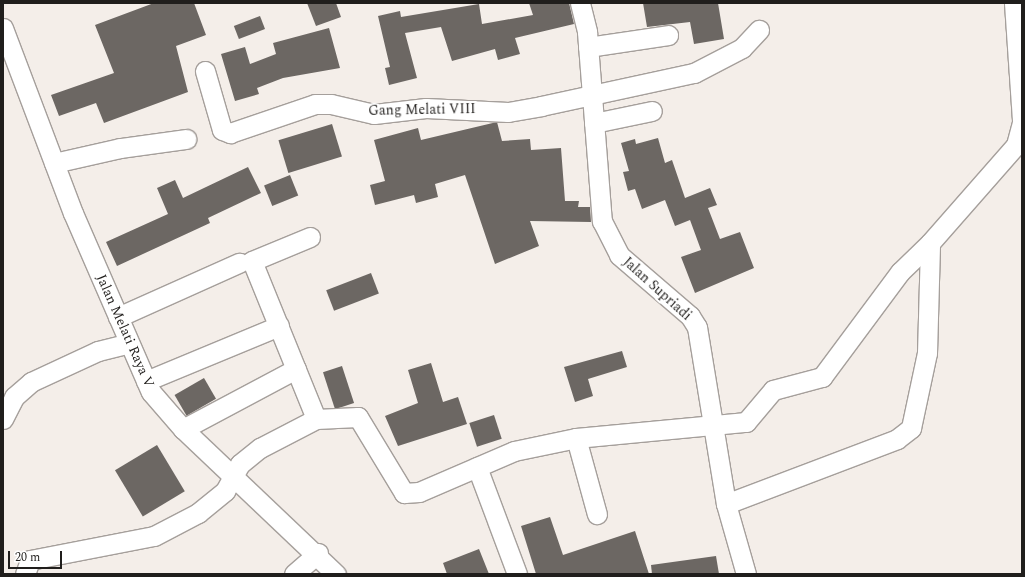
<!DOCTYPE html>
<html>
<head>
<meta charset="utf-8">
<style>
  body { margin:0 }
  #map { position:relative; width:1025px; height:577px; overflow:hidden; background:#f4eee9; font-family:Spectral,serif }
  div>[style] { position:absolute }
  .building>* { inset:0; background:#6c6763; transform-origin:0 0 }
  .roads { filter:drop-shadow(1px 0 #a59f9b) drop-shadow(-1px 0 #a59f9b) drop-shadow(0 1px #a59f9b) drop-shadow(0 -1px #a59f9b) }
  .minor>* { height:19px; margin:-9.5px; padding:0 9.5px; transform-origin:9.5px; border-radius:9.5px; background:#fff }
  span { translate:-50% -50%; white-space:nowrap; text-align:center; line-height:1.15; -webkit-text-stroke:4px #fff; paint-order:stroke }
  .street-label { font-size:14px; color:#201e1c }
  .frame { position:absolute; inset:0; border:4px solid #201e1c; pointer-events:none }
  .scale { position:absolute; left:8px; top:551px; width:54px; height:18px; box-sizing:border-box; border:2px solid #201e1c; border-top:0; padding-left:5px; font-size:12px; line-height:14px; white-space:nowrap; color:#201e1c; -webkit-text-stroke:3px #fff; paint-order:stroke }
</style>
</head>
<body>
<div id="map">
  <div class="building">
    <div style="clip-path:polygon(154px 3px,194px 3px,206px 35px,176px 46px,188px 92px,104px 123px,96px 103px,59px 116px,51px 95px,114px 73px,95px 25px)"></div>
    <div style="clip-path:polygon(307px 3px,336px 3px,341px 17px,316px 26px)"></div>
    <div style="clip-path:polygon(529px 3px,569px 3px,574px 24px,515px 38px,520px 54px,498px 60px,495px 49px,452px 61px,441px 27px,405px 33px,417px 78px,389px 85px,385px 68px,390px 67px,378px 16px,400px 11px,401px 17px,479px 4px,482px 24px,533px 15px)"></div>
    <div style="clip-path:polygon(643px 3px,718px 3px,724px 39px,694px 44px,690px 22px,647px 27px)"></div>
    <div style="left:260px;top:16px;width:14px;height:28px;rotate:69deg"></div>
    <div style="clip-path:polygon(329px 28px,340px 68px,283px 78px,257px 88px,259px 94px,235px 101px,221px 54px,245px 47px,250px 64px,276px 54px,273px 43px)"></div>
    <div style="clip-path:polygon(497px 122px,502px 141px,530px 139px,531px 150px,561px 148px,565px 201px,579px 201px,578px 207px,590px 207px,591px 222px,530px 221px,539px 246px,495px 264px,465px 175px,435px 184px,438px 197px,416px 203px,414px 195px,375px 205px,370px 185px,385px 181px,374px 140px,418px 128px,421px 140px)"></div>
    <div style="left:332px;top:124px;width:34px;height:56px;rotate:73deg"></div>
    <div style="clip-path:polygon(658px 138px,665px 163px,672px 160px,685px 198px,710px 188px,717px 205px,708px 208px,720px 239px,740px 232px,754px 268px,695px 293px,681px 257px,701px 250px,690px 220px,675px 226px,665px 200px,642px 209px,635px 189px,628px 191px,623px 172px,629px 171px,621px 143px,635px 139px,636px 144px)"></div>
    <div style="clip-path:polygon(248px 167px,261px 193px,208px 218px,210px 223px,117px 266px,106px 242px,168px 214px,157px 188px,175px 180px,183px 198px)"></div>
    <div style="left:290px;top:175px;width:22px;height:28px;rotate:68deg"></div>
    <div style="left:371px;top:273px;width:22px;height:48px;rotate:69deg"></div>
    <div style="clip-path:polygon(622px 351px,627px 367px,588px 379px,593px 396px,575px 402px,564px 367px)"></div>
    <div style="clip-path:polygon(431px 363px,443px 402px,458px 397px,467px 424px,398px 446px,385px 416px,418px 403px,408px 370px)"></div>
    <div style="left:342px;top:366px;width:39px;height:20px;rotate:72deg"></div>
    <div style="left:204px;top:378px;width:24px;height:34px;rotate:60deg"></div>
    <div style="left:494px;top:415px;width:25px;height:26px;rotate:72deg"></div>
    <div style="left:157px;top:445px;width:54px;height:49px;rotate:59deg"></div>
    <div style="clip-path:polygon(550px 517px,563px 555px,635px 531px,649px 574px,536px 574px,521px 526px)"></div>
    <div style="clip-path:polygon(479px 549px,489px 574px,447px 574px,443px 563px)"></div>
    <div style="clip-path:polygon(716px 556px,719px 574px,652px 574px,651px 565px)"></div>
  </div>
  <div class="roads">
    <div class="minor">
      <div style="left:580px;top:3px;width:30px;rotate:76deg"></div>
      <div style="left:587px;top:32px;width:190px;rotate:85.5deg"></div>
      <div style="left:602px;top:221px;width:38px;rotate:63deg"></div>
      <div style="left:619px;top:255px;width:94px;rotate:40.7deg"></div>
      <div style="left:690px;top:316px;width:13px;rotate:58deg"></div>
      <div style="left:697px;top:327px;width:179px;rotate:80.7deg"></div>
      <div style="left:726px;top:504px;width:73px;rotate:74.1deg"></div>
      <div style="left:1014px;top:3px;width:117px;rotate:86.1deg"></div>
      <div style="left:3px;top:28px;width:198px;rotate:69.3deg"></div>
      <div style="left:73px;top:213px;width:195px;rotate:66.5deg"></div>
      <div style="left:151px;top:392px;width:49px;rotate:49.1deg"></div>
      <div style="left:183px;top:429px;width:211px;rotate:43.5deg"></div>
      <div style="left:588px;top:47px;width:81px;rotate:-8.5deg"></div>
      <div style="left:205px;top:71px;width:61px;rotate:73.9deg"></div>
      <div style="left:222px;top:130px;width:9px;rotate:21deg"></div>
      <div style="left:230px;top:133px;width:90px;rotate:-18.8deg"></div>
      <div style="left:315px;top:104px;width:16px"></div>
      <div style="left:331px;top:104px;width:44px;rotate:13.1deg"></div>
      <div style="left:374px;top:114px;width:52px;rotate:-6.6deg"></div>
      <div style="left:426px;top:108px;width:82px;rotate:2.8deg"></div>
      <div style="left:508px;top:112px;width:34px;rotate:-10deg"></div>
      <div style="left:541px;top:106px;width:157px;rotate:-12.2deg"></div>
      <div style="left:694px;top:73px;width:54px;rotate:-27.5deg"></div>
      <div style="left:742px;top:48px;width:25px;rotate:-47deg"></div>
      <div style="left:594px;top:123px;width:59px;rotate:-11.7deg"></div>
      <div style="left:54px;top:163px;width:68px;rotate:-12.8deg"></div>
      <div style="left:120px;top:148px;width:67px;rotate:-7.8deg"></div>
      <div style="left:310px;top:237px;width:63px;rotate:157.5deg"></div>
      <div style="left:252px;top:261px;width:170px;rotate:67.9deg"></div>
      <div style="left:118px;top:317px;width:133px;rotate:-24.1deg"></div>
      <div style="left:146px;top:381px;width:144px;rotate:-22.5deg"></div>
      <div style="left:3px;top:419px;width:25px;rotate:-63deg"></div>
      <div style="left:14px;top:397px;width:23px;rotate:-41deg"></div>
      <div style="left:31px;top:382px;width:74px;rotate:-24.8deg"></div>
      <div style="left:98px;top:351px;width:32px;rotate:-14deg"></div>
      <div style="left:183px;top:429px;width:128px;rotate:-28deg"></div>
      <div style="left:576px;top:438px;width:171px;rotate:-5.4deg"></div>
      <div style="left:746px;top:422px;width:42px;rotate:-49.8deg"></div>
      <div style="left:773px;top:390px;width:51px;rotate:-14.9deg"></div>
      <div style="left:822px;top:377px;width:131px;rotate:-53.4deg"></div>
      <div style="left:900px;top:272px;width:42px;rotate:-44deg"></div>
      <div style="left:477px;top:467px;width:114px;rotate:69.5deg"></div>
      <div style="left:726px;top:504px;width:183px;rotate:-20.8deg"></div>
      <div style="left:897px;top:439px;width:18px;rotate:-38deg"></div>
      <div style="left:911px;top:428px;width:77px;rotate:-78deg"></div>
      <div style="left:927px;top:353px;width:110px;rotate:-88.4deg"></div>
      <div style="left:930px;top:243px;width:130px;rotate:-48.7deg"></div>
      <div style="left:1016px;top:145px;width:24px;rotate:-75deg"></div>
      <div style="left:25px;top:574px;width:15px;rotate:-70deg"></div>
      <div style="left:30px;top:560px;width:126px;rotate:-11deg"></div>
      <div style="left:154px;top:536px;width:50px;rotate:-27.6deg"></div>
      <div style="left:198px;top:513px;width:35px;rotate:-39deg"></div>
      <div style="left:225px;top:491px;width:31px;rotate:-61deg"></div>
      <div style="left:240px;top:464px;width:26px;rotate:-39deg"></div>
      <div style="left:260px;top:448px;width:63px;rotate:-27.4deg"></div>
      <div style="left:316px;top:419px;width:42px;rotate:-2.7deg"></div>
      <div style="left:358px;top:417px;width:89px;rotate:58.8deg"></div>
      <div style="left:404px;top:493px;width:15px;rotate:-4deg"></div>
      <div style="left:419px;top:492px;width:103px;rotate:-23.3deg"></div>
      <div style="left:514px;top:451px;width:63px;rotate:-11.8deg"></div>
      <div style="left:576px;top:438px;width:79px;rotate:74.6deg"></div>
      <div style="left:294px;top:574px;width:32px;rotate:-41deg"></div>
    </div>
  </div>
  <div class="street-label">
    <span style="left:422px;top:110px;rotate:-1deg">Gang Melati VIII</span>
    <span style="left:657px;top:289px;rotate:42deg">Jalan Supriadi</span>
    <span style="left:125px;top:331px;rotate:66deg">Jalan Melati Raya V</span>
  </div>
  <div class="frame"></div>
  <div class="scale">20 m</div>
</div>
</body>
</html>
